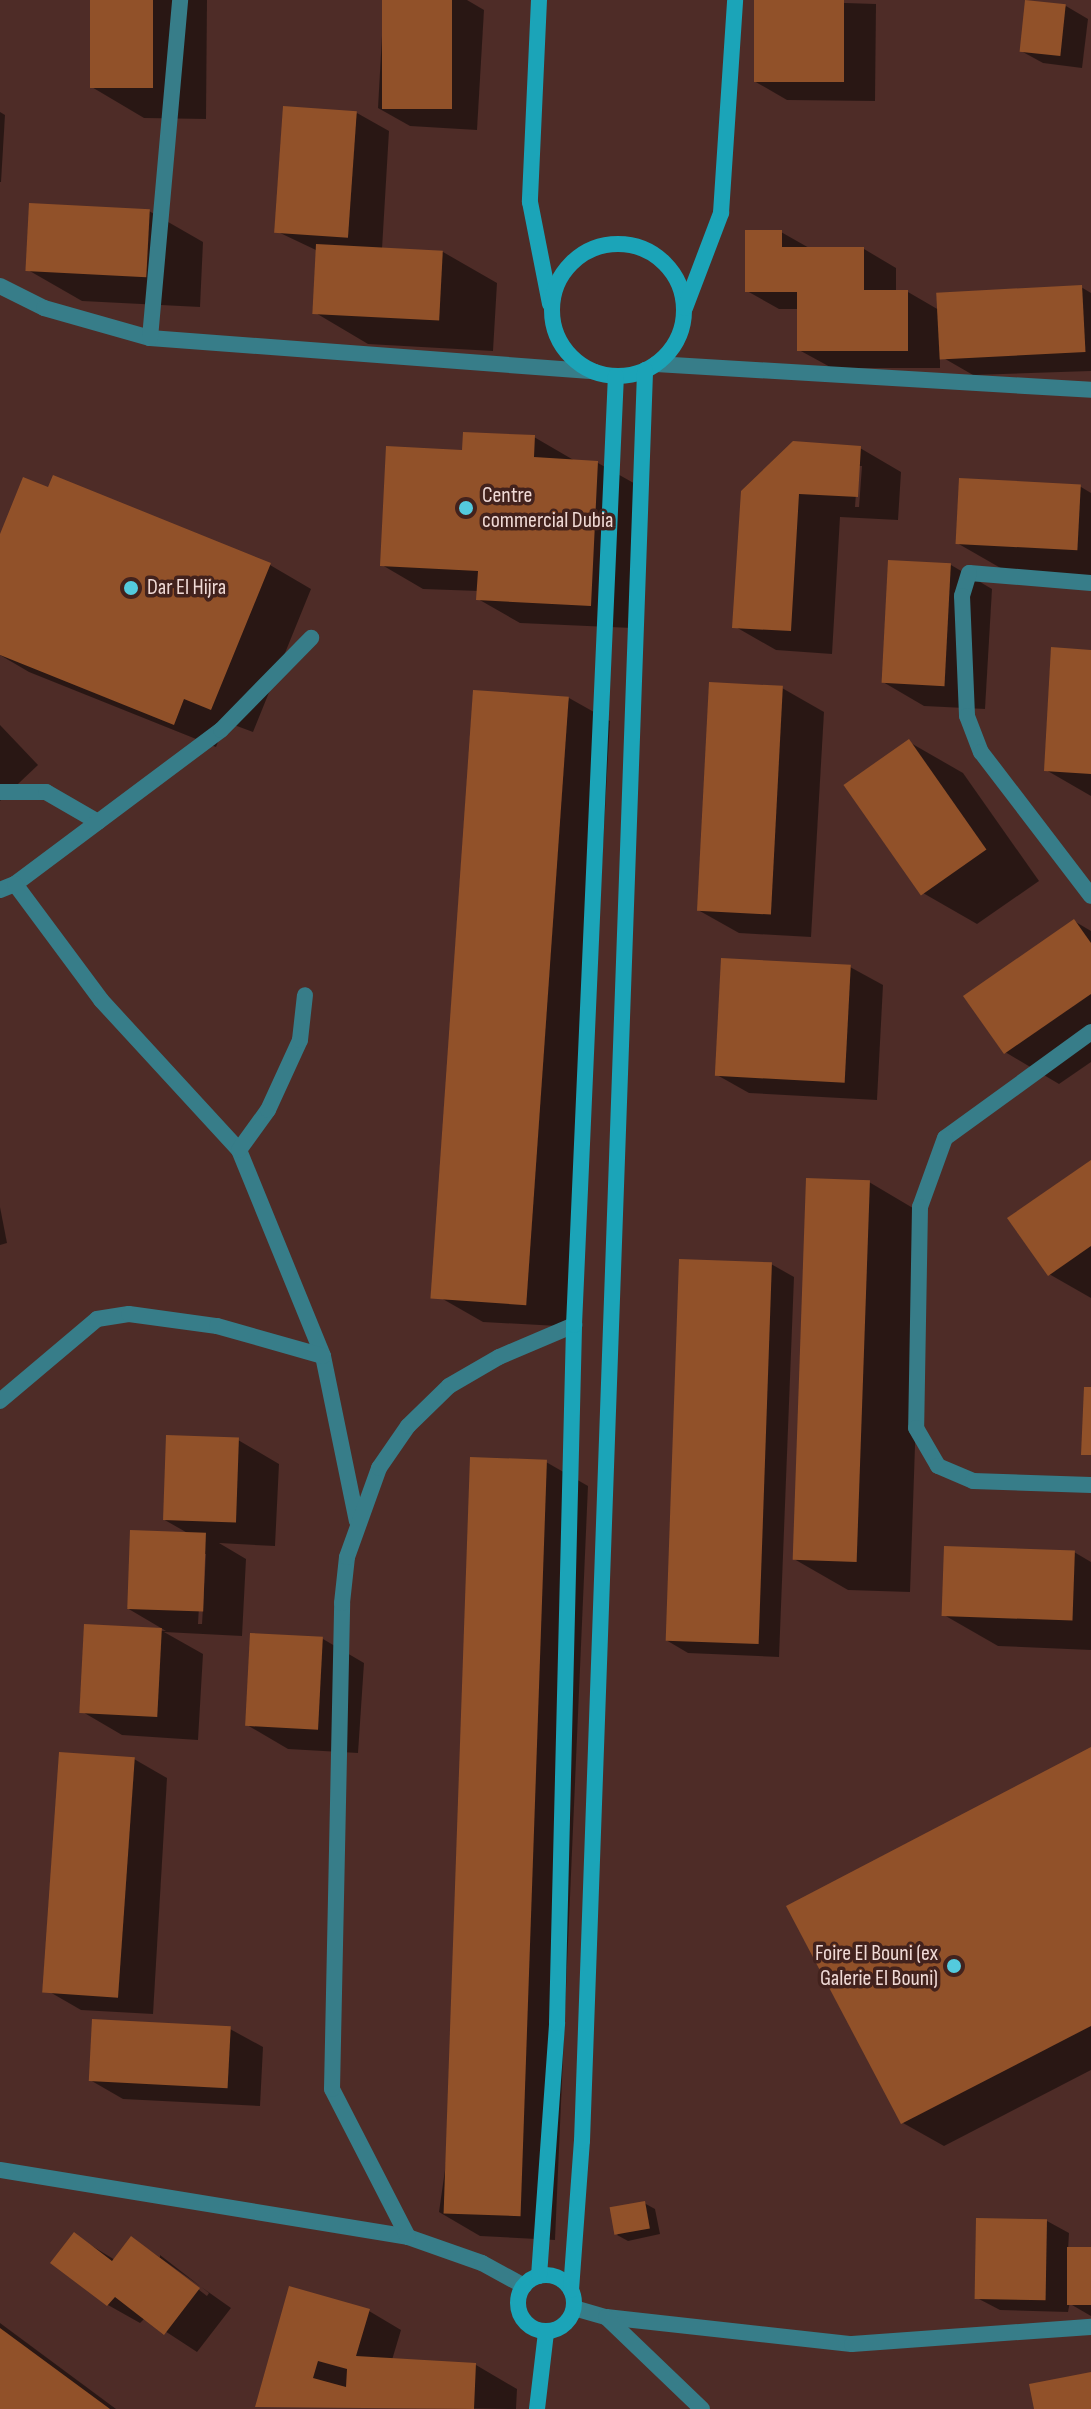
<!DOCTYPE html>
<html>
<head>
<meta charset="utf-8">
<style>
  body { margin:0 }
  #map { position:relative; width:1091px; height:2409px; overflow:hidden; background:#4e2c27; font-family:"Sofia Sans Condensed",sans-serif }
  div>[style] { position:absolute }
  .shadow>* { inset:0; background:#0007 }
  .building>* { inset:0; background:#915129; transform-origin:0 0 }
  .street>* { height:16px; margin:-8px; padding:0 8px; transform-origin:8px; border-radius:8px; background:#377d89 }
  .secondary>* { height:16px; margin:-8px; padding:0 8px; transform-origin:8px; border-radius:8px; background:#1ba4b8 }
  .secondary>.ring { margin:-8px; padding:0; box-sizing:content-box; background:none; border:16px solid #1ba4b8; border-radius:50% }
  .dots>* { width:22px; height:22px; translate:-50% -50%; box-sizing:border-box; border:4px solid #42221d; border-radius:50% }
  span { translate:-50% -50%; white-space:nowrap; text-align:center; line-height:1.15; -webkit-text-stroke:7px #42221d; paint-order:stroke }
  .poi-label { font-size:22px; color:#f0dad6 }
  .left { translate:0 -50%; text-align:left }
  .right { translate:-100% -50%; text-align:right }
</style>
</head>
<body>
<div id="map">
  <div class="shadow">
    <div style="clip-path:polygon(92px 0,207px 0,206px 119px,144px 118px,90px 86px)"></div>
    <div style="clip-path:polygon(384px 0,467px 0,484px 10px,477px 130px,410px 126px,378px 108px)"></div>
    <div style="clip-path:polygon(756px 0,876px 4px,875px 101px,787px 100px,754px 81px)"></div>
    <div style="clip-path:polygon(1066px 6px,1088px 19px,1082px 68px,1043px 63px,1021px 51px)"></div>
    <div style="clip-path:polygon(0 112px,5px 115px,1px 182px,0 182px)"></div>
    <div style="clip-path:polygon(357px 113px,389px 131px,382px 249px,443px 252px,497px 283px,493px 351px,368px 344px,314px 312px,318px 251px,278px 232px)"></div>
    <div style="clip-path:polygon(149px 211px,203px 242px,200px 307px,82px 301px,28px 270px)"></div>
    <div style="clip-path:polygon(781px 232px,811px 249px,864px 249px,896px 268px,896px 292px,908px 292px,939px 310px,1081px 287px,1091px 293px,1091px 371px,973px 375px,940px 356px,940px 368px,832px 368px,799px 350px,799px 309px,779px 309px,747px 291px)"></div>
    <div style="clip-path:polygon(534px 437px,577px 462px,598px 463px,639px 486px,632px 628px,520px 623px,478px 599px,479px 591px,423px 589px,382px 565px,464px 452px)"></div>
    <div style="clip-path:polygon(evenodd,860px 448px,901px 472px,898px 520px,840px 517px,832px 654px,776px 650px,734px 626px,743px 492px,860px 448px,858px 466px,862px 466px,859px 507px,855px 507px,858px 466px)"></div>
    <div style="clip-path:polygon(54px 477px,270px 565px,311px 589px,253px 732px,226px 722px,216px 747px,29px 672px,0 655px,0 539px,49px 490px)"></div>
    <div style="clip-path:polygon(1081px 487px,1091px 493px,1091px 579px,1011px 574px,957px 543px)"></div>
    <div style="clip-path:polygon(951px 565px,992px 589px,985px 709px,924px 706px,883px 682px)"></div>
    <div style="clip-path:polygon(1091px 652px,1091px 796px,1046px 770px)"></div>
    <div style="clip-path:polygon(782px 688px,824px 712px,811px 937px,739px 933px,698px 910px)"></div>
    <div style="clip-path:polygon(569px 698px,610px 721px,576px 1327px,483px 1322px,441px 1298px)"></div>
    <div style="clip-path:polygon(0 725px,38px 765px,0 801px)"></div>
    <div style="clip-path:polygon(909px 742px,963px 773px,1039px 881px,977px 924px,923px 893px)"></div>
    <div style="clip-path:polygon(1074px 921px,1091px 931px,1091px 1062px,1059px 1084px,1005px 1052px)"></div>
    <div style="clip-path:polygon(850px 967px,883px 985px,877px 1100px,749px 1093px,717px 1075px)"></div>
    <div style="clip-path:polygon(1091px 1162px,1091px 1298px,1049px 1274px)"></div>
    <div style="clip-path:polygon(869px 1182px,923px 1214px,910px 1592px,848px 1590px,794px 1559px)"></div>
    <div style="clip-path:polygon(0 1207px,7px 1243px,0 1245px)"></div>
    <div style="clip-path:polygon(771px 1264px,794px 1277px,779px 1657px,688px 1653px,666px 1640px)"></div>
    <div style="clip-path:polygon(evenodd,238px 1440px,279px 1464px,275px 1546px,219px 1543px,246px 1559px,242px 1636px,164px 1632px,203px 1654px,198px 1740px,122px 1735px,81px 1711px,86px 1626px,166px 1631px,127px 1608px,191px 1535px,163px 1519px,238px 1440px,202px 1554px,206px 1554px,202px 1624px,198px 1624px,202px 1554px)"></div>
    <div style="clip-path:polygon(546px 1462px,588px 1486px,555px 2240px,480px 2236px,439px 2212px)"></div>
    <div style="clip-path:polygon(1074px 1552px,1091px 1562px,1091px 1650px,998px 1646px,944px 1615px)"></div>
    <div style="clip-path:polygon(323px 1639px,364px 1663px,358px 1753px,288px 1749px,247px 1725px)"></div>
    <div style="clip-path:polygon(1091px 1750px,1091px 2070px,944px 2146px,903px 2123px)"></div>
    <div style="clip-path:polygon(134px 1759px,167px 1778px,153px 2014px,81px 2010px,48px 1991px)"></div>
    <div style="clip-path:polygon(230px 2029px,263px 2047px,260px 2106px,123px 2099px,90px 2080px)"></div>
    <div style="clip-path:polygon(644px 2203px,655px 2209px,660px 2234px,628px 2241px,617px 2235px)"></div>
    <div style="clip-path:polygon(1047px 2221px,1069px 2233px,1068px 2250px,1091px 2249px,1091px 2316px,1072px 2305px,1071px 2296px,1068px 2312px,1000px 2310px,977px 2298px)"></div>
    <div style="clip-path:polygon(evenodd,74px 2235px,115px 2260px,132px 2238px,231px 2308px,197px 2352px,145px 2318px,140px 2323px,108px 2305px,52px 2262px,74px 2235px,160px 2255px,209px 2293px,207px 2296px,160px 2260px,160px 2255px)"></div>
    <div style="clip-path:polygon(369px 2311px,401px 2330px,392px 2360px,476px 2365px,517px 2389px,516px 2409px,257px 2406px)"></div>
    <div style="clip-path:polygon(0 2323px,116px 2409px,0 2409px)"></div>
  </div>
  <div class="building">
    <div style="left:90px;top:0;width:63px;height:88px"></div>
    <div style="left:382px;top:0;width:70px;height:109px"></div>
    <div style="left:754px;top:0;width:90px;height:82px"></div>
    <div style="left:1025px;top:0;width:41px;height:52px;rotate:6deg"></div>
    <div style="left:283px;top:106px;width:74px;height:127px;rotate:4deg"></div>
    <div style="left:29px;top:203px;width:121px;height:68px;rotate:3deg"></div>
    <div style="clip-path:polygon(745px 230px,782px 230px,782px 247px,864px 247px,864px 290px,908px 290px,908px 351px,797px 351px,797px 292px,745px 292px)"></div>
    <div style="left:316px;top:244px;width:127px;height:70px;rotate:3deg"></div>
    <div style="left:1082px;top:285px;width:67px;height:146px;rotate:87deg"></div>
    <div style="clip-path:polygon(463px 432px,535px 435px,534px 457px,598px 461px,591px 606px,476px 600px,478px 571px,380px 566px,386px 446px,462px 450px)"></div>
    <div style="clip-path:polygon(793px 441px,861px 446px,858px 497px,799px 494px,791px 631px,732px 628px,741px 491px)"></div>
    <div style="clip-path:polygon(53px 475px,271px 563px,211px 710px,184px 699px,174px 725px,0 655px,0 534px,23px 477px,48px 487px)"></div>
    <div style="left:959px;top:478px;width:122px;height:66px;rotate:3deg"></div>
    <div style="left:888px;top:560px;width:63px;height:123px;rotate:3deg"></div>
    <div style="clip-path:polygon(1051px 647px,1091px 650px,1091px 774px,1044px 771px)"></div>
    <div style="left:709px;top:682px;width:74px;height:229px;rotate:3deg"></div>
    <div style="left:473px;top:690px;width:96px;height:610px;rotate:4deg"></div>
    <div style="left:909px;top:739px;width:135px;height:80px;rotate:55deg"></div>
    <div style="clip-path:polygon(1074px 919px,1091px 943px,1091px 994px,1004px 1054px,963px 996px)"></div>
    <div style="left:721px;top:958px;width:130px;height:118px;rotate:3deg"></div>
    <div style="clip-path:polygon(1091px 1160px,1091px 1246px,1048px 1276px,1007px 1218px)"></div>
    <div style="left:806px;top:1178px;width:64px;height:382px;rotate:2deg"></div>
    <div style="left:679px;top:1259px;width:93px;height:382px;rotate:2deg"></div>
    <div style="clip-path:polygon(1084px 1387px,1091px 1387px,1091px 1455px,1081px 1455px)"></div>
    <div style="left:166px;top:1435px;width:73px;height:85px;rotate:2deg"></div>
    <div style="left:470px;top:1457px;width:77px;height:757px;rotate:2deg"></div>
    <div style="left:130px;top:1530px;width:76px;height:79px;rotate:2deg"></div>
    <div style="left:944px;top:1546px;width:131px;height:70px;rotate:2deg"></div>
    <div style="left:84px;top:1624px;width:78px;height:89px;rotate:3deg"></div>
    <div style="left:250px;top:1633px;width:73px;height:93px;rotate:3deg"></div>
    <div style="clip-path:polygon(1091px 1747px,1091px 2026px,901px 2124px,786px 1906px)"></div>
    <div style="left:59px;top:1752px;width:76px;height:241px;rotate:4deg"></div>
    <div style="left:92px;top:2019px;width:139px;height:62px;rotate:3deg"></div>
    <div style="left:645px;top:2201px;width:28px;height:36px;rotate:80deg"></div>
    <div style="left:976px;top:2218px;width:71px;height:81px;rotate:1deg"></div>
    <div style="clip-path:polygon(74px 2232px,112px 2261px,131px 2236px,200px 2288px,164px 2335px,115px 2297px,107px 2306px,50px 2263px)"></div>
    <div style="left:1091px;top:2247px;width:58px;height:24px;rotate:90deg"></div>
    <div style="clip-path:polygon(evenodd,289px 2286px,370px 2309px,356px 2356px,476px 2363px,474px 2409px,255px 2407px,289px 2286px,318px 2361px,347px 2369px,346px 2387px,313px 2378px,318px 2361px)"></div>
    <div style="clip-path:polygon(0 2328px,110px 2409px,0 2409px)"></div>
    <div style="clip-path:polygon(1091px 2372px,1091px 2409px,1034px 2409px,1029px 2384px)"></div>
  </div>
  <div class="street">
    <div style="left:0;top:286px;width:49px;rotate:26.6deg"></div>
    <div style="left:44px;top:308px;width:110px;rotate:15.8deg"></div>
    <div style="left:150px;top:338px;width:445px;rotate:4.3deg"></div>
    <div style="left:150px;top:338px;width:339px;rotate:-84.9deg"></div>
    <div style="left:656px;top:364px;width:436px;rotate:3.4deg"></div>
    <div style="left:1091px;top:583px;width:122px;rotate:-175.3deg"></div>
    <div style="left:969px;top:573px;width:24px;rotate:107deg"></div>
    <div style="left:962px;top:596px;width:120px;rotate:87.6deg"></div>
    <div style="left:967px;top:716px;width:39px;rotate:69deg"></div>
    <div style="left:981px;top:752px;width:181px;rotate:52.6deg"></div>
    <div style="left:0;top:792px;width:46px"></div>
    <div style="left:46px;top:792px;width:60px;rotate:30deg"></div>
    <div style="left:15px;top:884px;width:257px;rotate:-36.8deg"></div>
    <div style="left:221px;top:730px;width:129px;rotate:-45.6deg"></div>
    <div style="left:0;top:890px;width:16px;rotate:-22deg"></div>
    <div style="left:15px;top:884px;width:144px;rotate:53.4deg"></div>
    <div style="left:101px;top:1000px;width:204px;rotate:47.4deg"></div>
    <div style="left:239px;top:1150px;width:222px;rotate:67.8deg"></div>
    <div style="left:323px;top:1356px;width:168px;rotate:78.4deg"></div>
    <div style="left:1091px;top:1032px;width:180px;rotate:144deg"></div>
    <div style="left:945px;top:1138px;width:73px;rotate:109.9deg"></div>
    <div style="left:920px;top:1207px;width:221px;rotate:91deg"></div>
    <div style="left:916px;top:1428px;width:44px;rotate:59.9deg"></div>
    <div style="left:938px;top:1466px;width:38px;rotate:23deg"></div>
    <div style="left:973px;top:1481px;width:118px;rotate:1.9deg"></div>
    <div style="left:239px;top:1150px;width:49px;rotate:-54.1deg"></div>
    <div style="left:268px;top:1110px;width:77px;rotate:-65.4deg"></div>
    <div style="left:300px;top:1040px;width:45px;rotate:-83.7deg"></div>
    <div style="left:0;top:1401px;width:127px;rotate:-40.2deg"></div>
    <div style="left:97px;top:1319px;width:32px;rotate:-9deg"></div>
    <div style="left:129px;top:1314px;width:89px;rotate:7.8deg"></div>
    <div style="left:217px;top:1326px;width:110px;rotate:15.8deg"></div>
    <div style="left:0;top:2170px;width:413px;rotate:9.3deg"></div>
    <div style="left:408px;top:2237px;width:78px;rotate:19.4deg"></div>
    <div style="left:482px;top:2263px;width:48px;rotate:28.7deg"></div>
    <div style="left:408px;top:2237px;width:166px;rotate:-117.2deg"></div>
    <div style="left:332px;top:2089px;width:486px;rotate:-88.8deg"></div>
    <div style="left:342px;top:1603px;width:46px;rotate:-83.8deg"></div>
    <div style="left:347px;top:1557px;width:95px;rotate:-70.2deg"></div>
    <div style="left:379px;top:1468px;width:51px;rotate:-55.4deg"></div>
    <div style="left:408px;top:1426px;width:57px;rotate:-44.3deg"></div>
    <div style="left:449px;top:1386px;width:58px;rotate:-30.1deg"></div>
    <div style="left:499px;top:1357px;width:82px;rotate:-23.1deg"></div>
    <div style="left:574px;top:2308px;width:33px;rotate:16deg"></div>
    <div style="left:606px;top:2317px;width:247px;rotate:6.3deg"></div>
    <div style="left:852px;top:2344px;width:240px;rotate:-4.1deg"></div>
    <div style="left:606px;top:2317px;width:133px;rotate:43.8deg"></div>
  </div>
  <div class="secondary">
    <div style="left:539px;top:0;width:202px;rotate:92.6deg"></div>
    <div style="left:530px;top:202px;width:104px;rotate:78.9deg"></div>
    <div class="ring" style="left:552px;top:244px;width:116px;height:116px"></div>
    <div style="left:685px;top:308px;width:102px;rotate:-69.2deg"></div>
    <div style="left:721px;top:213px;width:213px;rotate:-86.2deg"></div>
    <div class="ring" style="left:518px;top:2275px;width:40px;height:40px"></div>
    <div style="left:539px;top:2276px;width:254px;rotate:-85.9deg"></div>
    <div style="left:557px;top:2023px;width:698px;rotate:-88.6deg"></div>
    <div style="left:574px;top:1325px;width:950px;rotate:-87.47deg"></div>
    <div style="left:571px;top:2290px;width:149px;rotate:-85.8deg"></div>
    <div style="left:582px;top:2141px;width:1772px;rotate:-87.96deg"></div>
    <div style="left:537px;top:2409px;width:78px;rotate:-83.3deg"></div>
  </div>
  <div class="dots">
    <div style="left:466px;top:508px;background:#54cadd"></div>
    <div style="left:131px;top:588px;background:#54cadd"></div>
    <div style="left:954px;top:1966px;background:#54cadd"></div>
  </div>
  <div class="poi-label">
    <span class="left" style="left:482px;top:508px">Centre<br>commercial Dubia</span>
    <span class="left" style="left:147px;top:588px">Dar El Hijra</span>
    <span class="right" style="left:938px;top:1966px">Foire El Bouni (ex<br>Galerie El Bouni)</span>
  </div>
</div>
</body>
</html>
